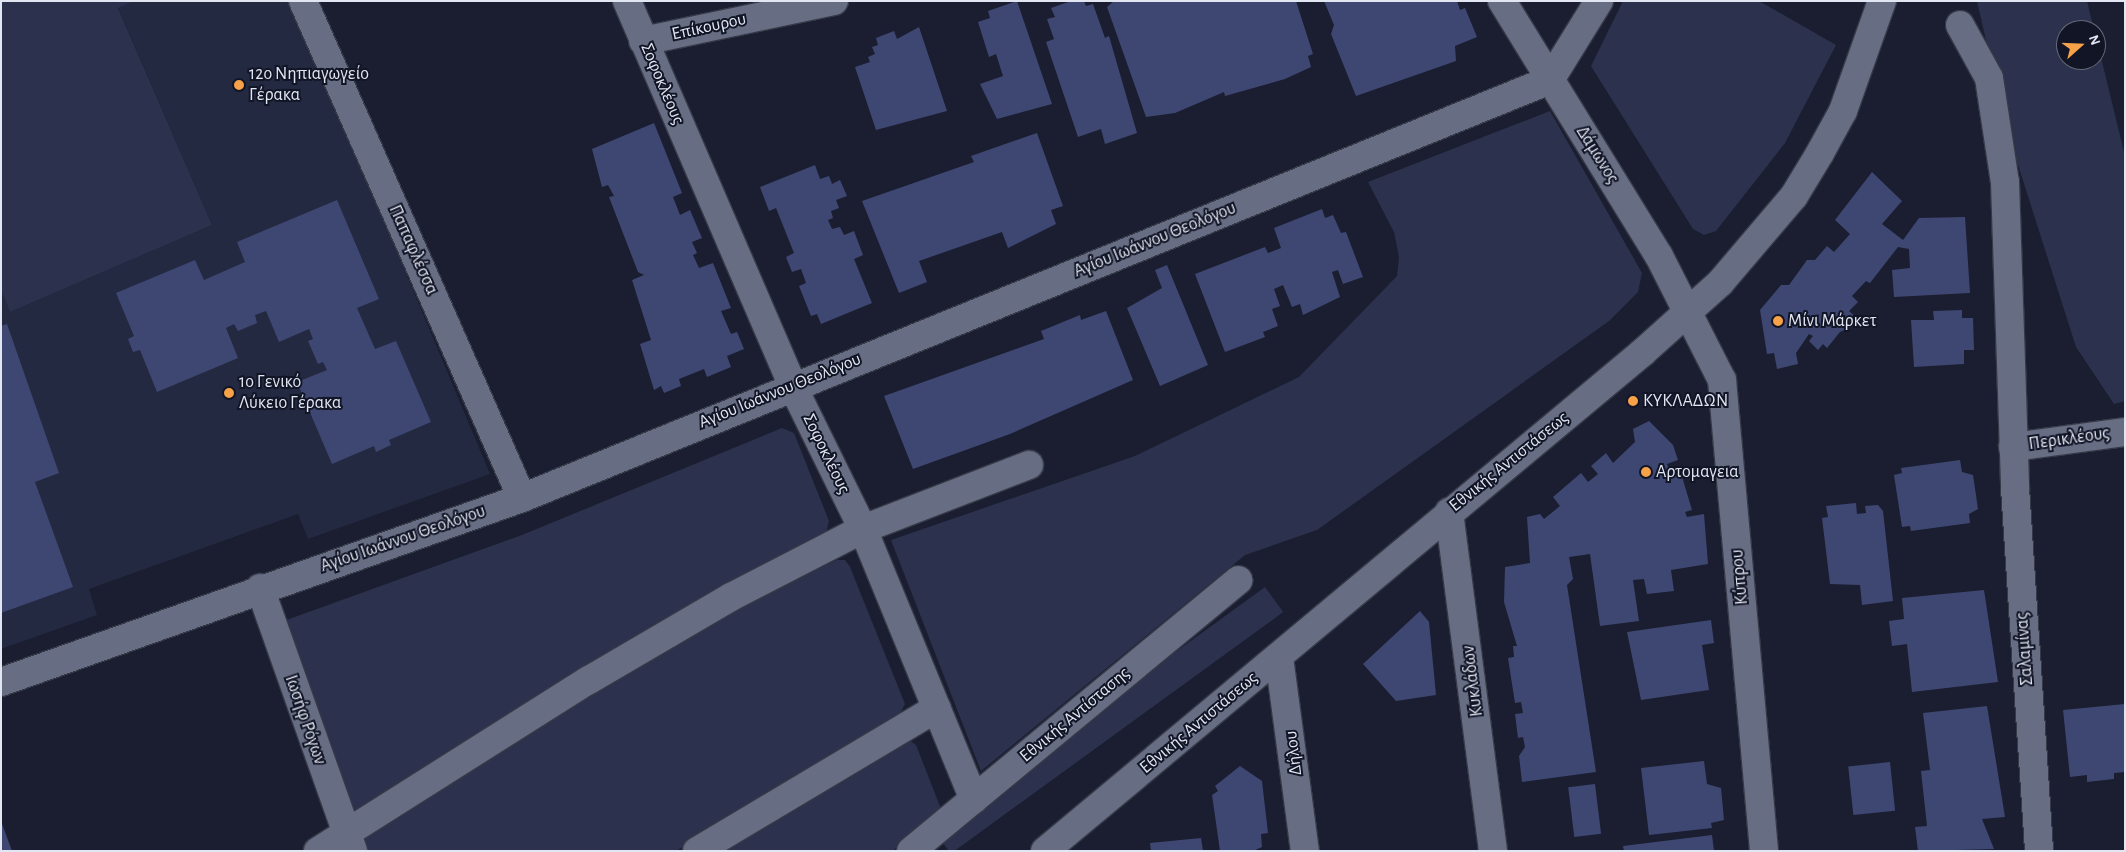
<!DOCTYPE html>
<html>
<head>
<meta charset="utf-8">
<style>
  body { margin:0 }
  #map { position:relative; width:2126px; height:852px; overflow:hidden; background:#1a1e30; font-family:"Alegreya Sans",sans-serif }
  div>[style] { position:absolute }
  .built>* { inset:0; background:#232940 }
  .green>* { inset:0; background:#2c324d; transform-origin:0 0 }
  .building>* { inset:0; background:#3e4772; transform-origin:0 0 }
  .roads { filter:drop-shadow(1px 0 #363947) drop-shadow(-1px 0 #363947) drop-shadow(0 1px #363947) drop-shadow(0 -1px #363947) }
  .minor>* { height:28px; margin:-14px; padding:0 14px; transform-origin:14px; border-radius:14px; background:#676d83 }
  .dots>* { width:14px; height:14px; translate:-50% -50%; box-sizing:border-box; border:2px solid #111526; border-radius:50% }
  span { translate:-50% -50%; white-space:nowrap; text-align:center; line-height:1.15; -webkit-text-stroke:4px #111526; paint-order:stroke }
  .street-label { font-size:18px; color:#e2e6f2 }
  .poi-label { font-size:18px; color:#e2e6f2 }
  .left { translate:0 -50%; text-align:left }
  .frame { position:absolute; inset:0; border:2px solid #e2e6f2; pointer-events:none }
  .north { position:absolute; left:2056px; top:20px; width:50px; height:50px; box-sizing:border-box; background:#111526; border:1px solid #656978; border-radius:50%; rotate:70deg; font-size:14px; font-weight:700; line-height:20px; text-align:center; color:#e2e6f2 }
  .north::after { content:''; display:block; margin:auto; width:18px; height:22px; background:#f7a149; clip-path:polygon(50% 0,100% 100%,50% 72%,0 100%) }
</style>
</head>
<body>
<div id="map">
  <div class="built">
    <div style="clip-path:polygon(134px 1px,292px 1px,490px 474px,308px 539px,298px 514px,89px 589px,97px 615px,1px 649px,1px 290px,10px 312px,212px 225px,118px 7px)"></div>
  </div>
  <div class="green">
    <div style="clip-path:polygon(1px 1px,134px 1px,118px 8px,212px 225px,10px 312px,1px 290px)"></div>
    <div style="clip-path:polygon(1623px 1px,1759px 1px,1836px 45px,1785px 143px,1716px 231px,1704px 235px,1693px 229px,1591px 66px)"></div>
    <div style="clip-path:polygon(1977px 1px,2087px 1px,2094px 30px,2066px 30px,2066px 60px,2096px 60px,2096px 37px,2125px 156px,2125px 401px,2114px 404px,2076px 347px,2006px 127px)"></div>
    <div style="clip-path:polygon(1550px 111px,1642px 273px,1638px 292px,1609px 321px,1317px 530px,1245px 555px,981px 771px,891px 540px,1135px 456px,1299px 377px,1397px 276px,1399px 257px,1394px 232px,1368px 182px)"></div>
    <div style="clip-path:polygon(782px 428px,794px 433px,829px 521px,826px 533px,651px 626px,356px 813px,347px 810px,281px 622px,522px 535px)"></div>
    <div style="clip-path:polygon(837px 560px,845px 560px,850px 567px,905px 704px,896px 721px,676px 851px,366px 851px,364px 840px,370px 830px,563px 707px,742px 606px)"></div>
    <div style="left:1265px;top:587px;width:31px;height:411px;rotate:54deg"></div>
    <div style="clip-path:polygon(909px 740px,916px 745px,941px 809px,893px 851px,722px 851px)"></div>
  </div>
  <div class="building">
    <div style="clip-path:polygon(1017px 1px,1052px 104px,997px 119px,980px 84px,1003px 76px,996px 54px,989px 57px,978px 22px,990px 18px,988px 11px)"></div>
    <div style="clip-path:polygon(1071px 1px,1084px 1px,1086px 6px,1093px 4px,1105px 38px,1109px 36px,1137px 133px,1105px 144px,1101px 129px,1078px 137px,1046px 42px,1054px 39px,1047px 19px,1055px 17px,1051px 8px)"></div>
    <div style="clip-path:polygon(1114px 1px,1296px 1px,1313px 54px,1308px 56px,1311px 67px,1285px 79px,1225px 96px,1224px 92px,1175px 113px,1146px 117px,1107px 7px)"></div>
    <div style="clip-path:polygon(1324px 1px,1457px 1px,1460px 10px,1465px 8px,1477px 37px,1455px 46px,1456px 61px,1356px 96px,1331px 34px,1334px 25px)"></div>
    <div style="clip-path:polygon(919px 27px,947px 111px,876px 130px,855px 67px,870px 62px,868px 57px,875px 54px,872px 47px,878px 45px,876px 38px,894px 31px,897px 39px)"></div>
    <div style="clip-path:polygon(654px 123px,682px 193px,673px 197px,680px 215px,690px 210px,702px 238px,692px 242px,697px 253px,693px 255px,699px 268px,713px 263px,731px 308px,721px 311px,731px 334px,737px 332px,744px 349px,727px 356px,731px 367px,707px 377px,704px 369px,679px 379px,681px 386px,664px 393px,661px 386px,654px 390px,640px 344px,651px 340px,632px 280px,644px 275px,638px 272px,609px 197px,614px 196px,608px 185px,602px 187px,592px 149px)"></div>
    <div style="clip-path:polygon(1037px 133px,1063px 206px,1051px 210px,1056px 224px,1008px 248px,1002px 232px,919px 261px,927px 282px,899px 293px,862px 201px,974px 162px,971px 156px)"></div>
    <div style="clip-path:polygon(815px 165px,820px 179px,829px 176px,832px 184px,840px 180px,847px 196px,836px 200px,839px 208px,831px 211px,833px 218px,828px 220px,832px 229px,840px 227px,844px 235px,854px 231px,863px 255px,854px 259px,872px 303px,821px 324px,817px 314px,811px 316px,799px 286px,806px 283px,801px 269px,792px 272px,786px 257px,794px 253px,776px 208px,769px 211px,760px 187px)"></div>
    <div style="clip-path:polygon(1872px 172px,1902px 201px,1882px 224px,1903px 240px,1919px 218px,1965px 217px,1970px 293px,1894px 297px,1892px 270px,1910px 268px,1909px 249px,1898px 247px,1870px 283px,1866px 281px,1852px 296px,1858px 302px,1849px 311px,1862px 323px,1840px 332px,1827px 348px,1823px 344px,1818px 350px,1809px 341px,1813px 336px,1809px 334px,1796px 353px,1798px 364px,1777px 369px,1774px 353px,1767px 354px,1760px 310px,1781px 285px,1789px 285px,1807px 260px,1815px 260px,1827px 246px,1834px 252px,1850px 234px,1835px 220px)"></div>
    <div style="clip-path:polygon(337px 200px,379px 299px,357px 308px,375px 349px,396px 341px,431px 422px,389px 440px,391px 445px,376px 452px,374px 446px,332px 464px,297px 382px,327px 370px,323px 362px,318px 364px,308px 341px,313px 339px,309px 329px,279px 342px,266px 311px,255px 315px,257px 323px,238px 331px,234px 324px,226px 328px,238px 358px,157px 392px,140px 350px,133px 352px,128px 339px,134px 336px,116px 293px,195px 260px,204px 280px,245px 262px,237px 242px)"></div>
    <div style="clip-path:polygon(1322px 209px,1325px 218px,1333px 215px,1341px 233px,1346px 232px,1363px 277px,1343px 284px,1338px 270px,1332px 272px,1340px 297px,1303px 315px,1300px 304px,1292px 307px,1283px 285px,1274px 289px,1280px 306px,1272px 309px,1278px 326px,1263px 332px,1265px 337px,1225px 352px,1195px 274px,1265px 247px,1268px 253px,1281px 248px,1274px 228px)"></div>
    <div style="clip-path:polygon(1167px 265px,1208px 365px,1160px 386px,1127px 308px,1162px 288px,1155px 270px)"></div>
    <div style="clip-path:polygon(1962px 310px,1962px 318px,1973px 318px,1974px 350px,1964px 350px,1964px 364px,1914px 367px,1911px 320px,1934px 320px,1933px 311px)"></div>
    <div style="clip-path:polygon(1106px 311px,1133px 380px,1010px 434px,913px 469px,884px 396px,1044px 339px,1041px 331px,1080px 315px,1081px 320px)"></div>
    <div style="clip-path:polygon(7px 324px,59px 473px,35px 482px,73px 587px,1px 613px,1px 326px)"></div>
    <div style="clip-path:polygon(1649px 421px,1673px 445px,1678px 460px,1667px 464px,1671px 474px,1680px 470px,1692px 510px,1685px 512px,1687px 517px,1704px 514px,1708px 564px,1671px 570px,1674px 591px,1647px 594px,1644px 579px,1633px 580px,1639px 621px,1600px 626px,1590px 554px,1569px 557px,1573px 579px,1567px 585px,1596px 772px,1522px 782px,1519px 756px,1525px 747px,1523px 737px,1518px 738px,1515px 714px,1523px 713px,1521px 702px,1515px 703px,1508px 658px,1514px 657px,1513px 646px,1517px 646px,1504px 602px,1505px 567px,1530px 563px,1527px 517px,1540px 514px,1544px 519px,1560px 506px,1553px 497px,1581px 473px,1588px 482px,1598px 474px,1591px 466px,1606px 453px,1613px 463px,1635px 442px,1633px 429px)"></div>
    <div style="clip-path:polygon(1960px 460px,1962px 472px,1973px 475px,1978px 509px,1969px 514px,1970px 523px,1911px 531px,1910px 526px,1902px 527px,1894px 475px,1902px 473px,1901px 468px)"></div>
    <div style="clip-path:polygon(1856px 503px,1857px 514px,1866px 513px,1865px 506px,1878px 505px,1883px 511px,1893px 601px,1862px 605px,1860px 585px,1830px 584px,1822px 518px,1828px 517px,1826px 506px)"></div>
    <div style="clip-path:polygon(1984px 590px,1998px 682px,1912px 692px,1907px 644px,1892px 646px,1889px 621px,1904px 619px,1902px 598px)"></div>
    <div style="clip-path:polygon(1420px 611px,1429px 622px,1436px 695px,1396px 701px,1363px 664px)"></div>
    <div style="clip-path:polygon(1711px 620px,1714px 643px,1702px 645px,1709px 690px,1641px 700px,1627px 632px)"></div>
    <div style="clip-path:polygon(2125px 704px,2125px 772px,2114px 773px,2114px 779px,2087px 782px,2087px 775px,2070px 777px,2063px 710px)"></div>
    <div style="clip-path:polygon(1987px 706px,2005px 817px,1982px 819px,1994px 849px,1918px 851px,1915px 827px,1927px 826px,1921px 771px,1930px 770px,1923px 713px)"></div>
    <div style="clip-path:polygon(1704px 761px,1707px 784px,1721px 788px,1724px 820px,1711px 823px,1712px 828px,1649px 835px,1641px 768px)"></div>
    <div style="left:1890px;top:762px;width:49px;height:42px;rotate:84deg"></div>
    <div style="clip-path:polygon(1240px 766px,1262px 781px,1268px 833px,1261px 834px,1262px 847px,1253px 851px,1220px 851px,1212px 795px,1218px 791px,1215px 786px)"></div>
    <div style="left:1595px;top:784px;width:50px;height:27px;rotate:83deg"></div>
    <div style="clip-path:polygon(1px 821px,12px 851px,1px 851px)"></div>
    <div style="clip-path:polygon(1712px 835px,1714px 851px,1624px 851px,1623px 846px)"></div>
    <div style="clip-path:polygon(1201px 838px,1203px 851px,1151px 851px,1150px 843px)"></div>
  </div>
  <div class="roads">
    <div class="minor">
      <div style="left:303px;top:1px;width:543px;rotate:66.22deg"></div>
      <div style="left:627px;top:1px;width:418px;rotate:66.7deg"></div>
      <div style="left:792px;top:385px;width:161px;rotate:63.8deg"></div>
      <div style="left:863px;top:529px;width:292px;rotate:67.7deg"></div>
      <div style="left:1502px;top:1px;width:299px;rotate:58.4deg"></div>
      <div style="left:1659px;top:256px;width:139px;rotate:63.1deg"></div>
      <div style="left:1722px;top:380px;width:473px;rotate:84.9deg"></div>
      <div style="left:1960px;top:25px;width:60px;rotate:61.3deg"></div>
      <div style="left:1989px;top:78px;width:105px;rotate:81.3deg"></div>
      <div style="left:2005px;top:182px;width:306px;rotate:88.1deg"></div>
      <div style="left:2015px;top:488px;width:364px;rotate:86.2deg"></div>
      <div style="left:643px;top:41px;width:195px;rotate:-11.8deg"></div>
      <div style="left:1550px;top:80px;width:93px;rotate:-58.2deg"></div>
      <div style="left:2013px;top:447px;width:113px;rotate:-7.6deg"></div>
      <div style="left:1449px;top:512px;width:342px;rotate:82.6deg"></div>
      <div style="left:260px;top:588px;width:279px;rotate:70.5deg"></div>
      <div style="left:1279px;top:657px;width:196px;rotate:82.4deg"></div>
      <div style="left:1px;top:682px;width:553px;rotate:-19.45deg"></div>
      <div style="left:522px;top:498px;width:1110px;rotate:-22.13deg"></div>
      <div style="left:318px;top:851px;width:320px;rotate:-32.3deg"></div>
      <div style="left:589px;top:680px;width:164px;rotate:-30.3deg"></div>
      <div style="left:731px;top:597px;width:148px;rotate:-27.3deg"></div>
      <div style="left:863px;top:529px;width:178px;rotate:-21.1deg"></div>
      <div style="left:697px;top:851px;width:279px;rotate:-30.8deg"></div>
      <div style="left:911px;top:851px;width:425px;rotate:-39.6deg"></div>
      <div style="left:1045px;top:851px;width:779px;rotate:-39.84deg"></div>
      <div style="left:1643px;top:352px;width:103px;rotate:-41.9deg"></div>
      <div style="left:1720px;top:283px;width:114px;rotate:-49.6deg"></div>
      <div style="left:1794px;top:196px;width:50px;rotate:-58.8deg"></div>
      <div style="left:1820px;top:153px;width:48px;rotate:-61.3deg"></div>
      <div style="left:1843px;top:111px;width:117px;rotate:-70.5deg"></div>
    </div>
  </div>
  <div class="dots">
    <div style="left:239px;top:85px;background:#f7a149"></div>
    <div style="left:1778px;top:321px;background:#f7a149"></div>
    <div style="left:229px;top:393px;background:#f7a149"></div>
    <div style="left:1633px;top:401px;background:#f7a149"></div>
    <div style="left:1646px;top:472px;background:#f7a149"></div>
  </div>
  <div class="street-label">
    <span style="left:709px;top:27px;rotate:-12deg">Επίκουρου</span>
    <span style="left:662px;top:84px;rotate:67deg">Σοφοκλέους</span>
    <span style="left:1597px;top:155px;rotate:58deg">Δάμωνος</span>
    <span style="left:1155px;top:240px;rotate:-22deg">Αγίου Ιωάννου Θεολόγου</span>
    <span style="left:413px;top:250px;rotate:66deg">Παπαφλέσσα</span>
    <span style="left:780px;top:391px;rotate:-22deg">Αγίου Ιωάννου Θεολόγου</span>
    <span style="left:2069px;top:439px;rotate:-8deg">Περικλέους</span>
    <span style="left:826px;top:454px;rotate:64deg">Σοφοκλέους</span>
    <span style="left:1509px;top:462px;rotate:-39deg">Εθνικής Αντιστάσεως</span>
    <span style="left:403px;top:539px;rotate:-19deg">Αγίου Ιωάννου Θεολόγου</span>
    <span style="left:1740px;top:577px;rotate:-95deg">Κύπρου</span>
    <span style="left:2025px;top:649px;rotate:-94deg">Σαλαμίνας</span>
    <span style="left:1473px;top:681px;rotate:-97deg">Κυκλάδων</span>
    <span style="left:1075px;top:715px;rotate:-40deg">Εθνικής Αντίστασης</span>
    <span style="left:305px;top:720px;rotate:71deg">Ιωσήφ Ρόγων</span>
    <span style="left:1199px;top:723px;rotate:-40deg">Εθνικής Αντιστάσεως</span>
    <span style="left:1294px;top:753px;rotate:-97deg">Δήλου</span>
  </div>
  <div class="poi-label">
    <span class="left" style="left:249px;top:85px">12ο Νηπιαγωγείο<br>Γέρακα</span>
    <span class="left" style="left:1788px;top:321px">Μίνι Μάρκετ</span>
    <span class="left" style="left:239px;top:393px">1ο Γενικό<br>Λύκειο Γέρακα</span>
    <span class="left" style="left:1643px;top:401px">ΚΥΚΛΑΔΩΝ</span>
    <span class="left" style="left:1656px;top:472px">Αρτομαγεια</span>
  </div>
  <div class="frame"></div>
  <div class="north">N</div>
</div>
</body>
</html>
